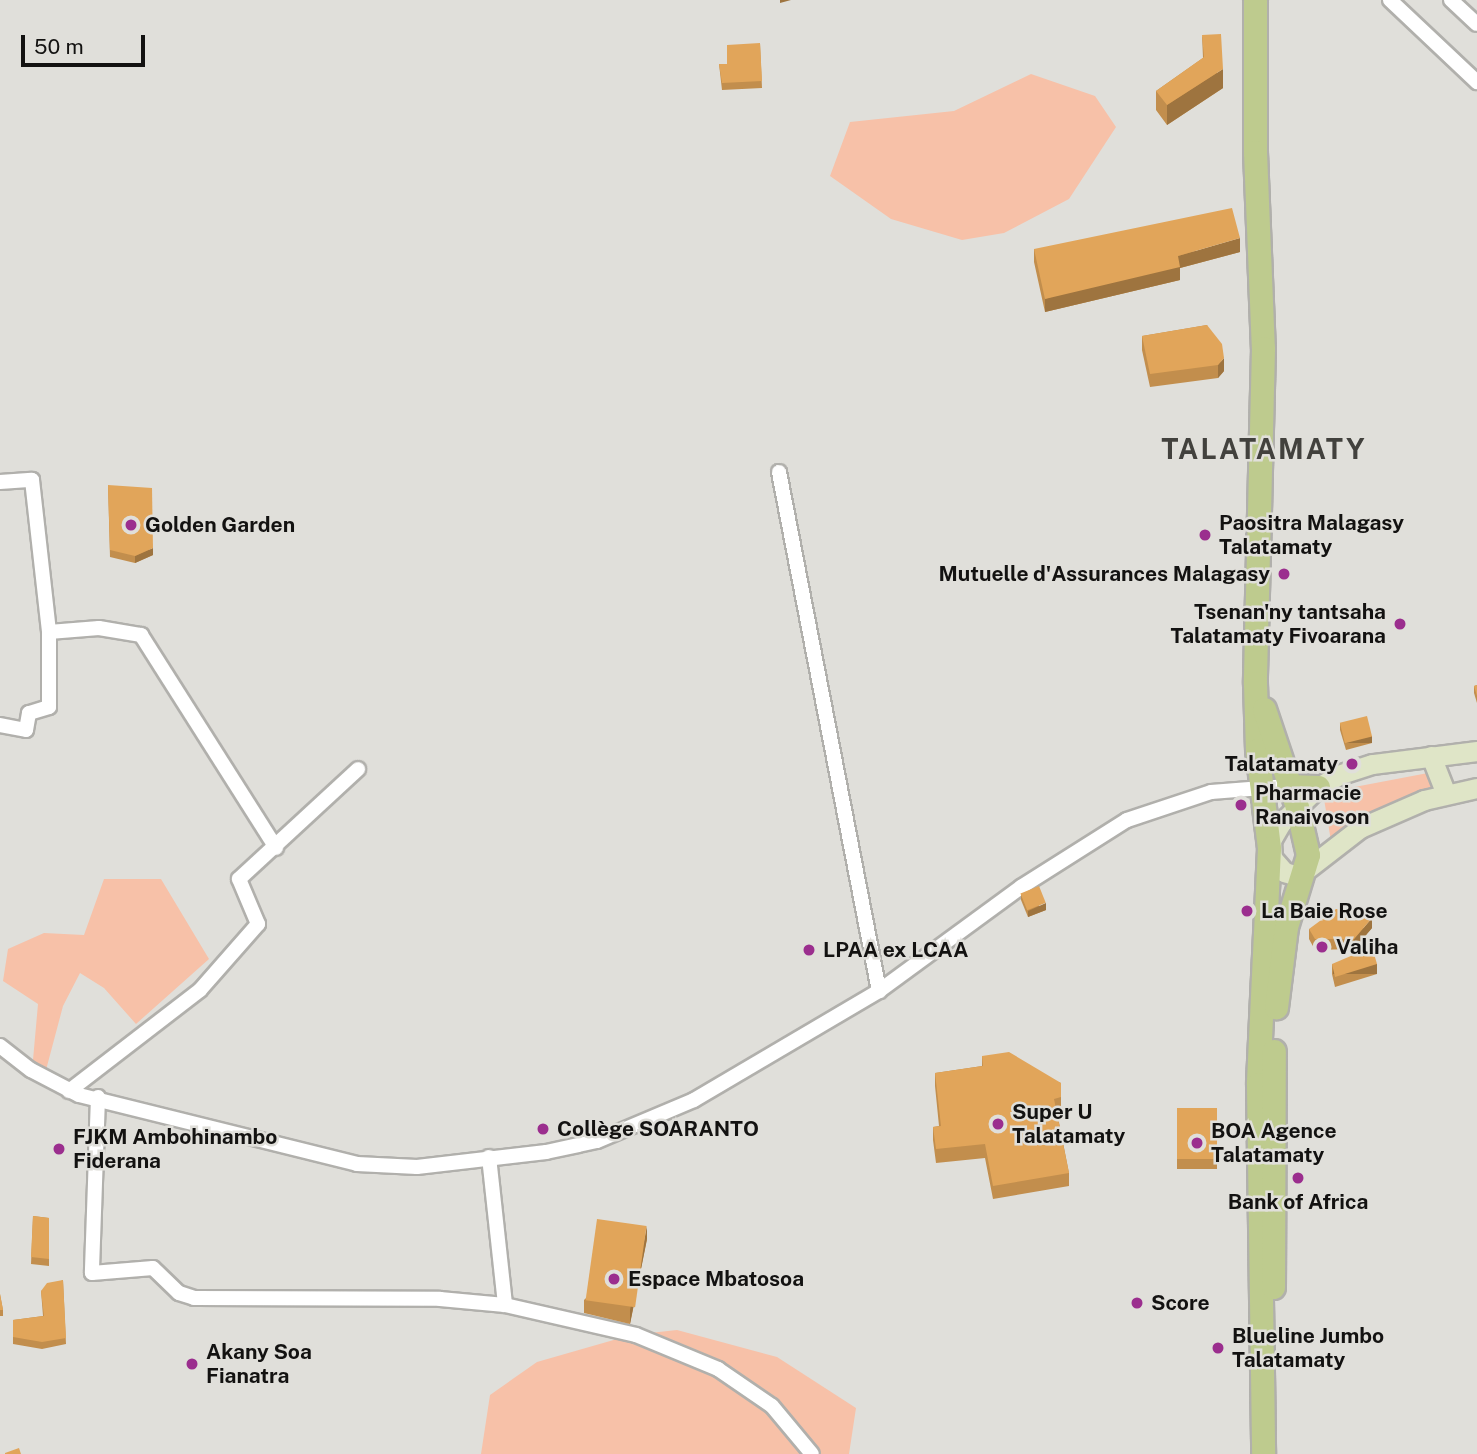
<!DOCTYPE html>
<html>
<head>
<meta charset="utf-8">
<style>
  body { margin:0 }
  #map { position:relative; width:1477px; height:1454px; overflow:hidden; background:#e0dfda; font-family:"Public Sans",sans-serif }
  div>[style] { position:absolute }
  .green>* { inset:0; background:#f7c1a8 }
  .roads { filter:drop-shadow(2px 0 #b1b0ac) drop-shadow(-2px 0 #b1b0ac) drop-shadow(0 2px #b1b0ac) drop-shadow(0 -2px #b1b0ac) }
  .minor>* { height:14px; margin:-7px; padding:0 7px; transform-origin:7px; border-radius:7px; background:#fff }
  .secondary>* { height:19px; margin:-9.5px; padding:0 9.5px; transform-origin:9.5px; border-radius:9.5px; background:#dfe5c7 }
  .primary>* { height:23px; margin:-11.5px; padding:0 11.5px; transform-origin:11.5px; border-radius:11.5px; background:#becb8e }
  .wall>* { inset:0; background:#c28e4d; transform-origin:0 0 }
  .shaded-wall>* { inset:0; background:#9e743f; transform-origin:0 0 }
  .building>* { inset:0; background:#e1a55a; transform-origin:0 0 }
  .dots>* { width:19px; height:19px; translate:-50% -50%; box-sizing:border-box; border:4px solid #e0dfda; border-radius:50% }
  span { translate:-50% -50%; white-space:nowrap; text-align:center; line-height:1.15; -webkit-text-stroke:5px #e0dfda; paint-order:stroke }
  .poi-label { font-size:21px; color:#131211; font-weight:700 }
  .left { translate:0 -50%; text-align:left }
  .right { translate:-100% -50%; text-align:right }
  .district-label { font-size:28px; color:#42413d; font-weight:700; letter-spacing:2px }
  .scale { position:absolute; left:21px; top:35px; width:124px; height:32px; box-sizing:border-box; border:4px solid #131211; border-top:0; padding-left:9px; font-size:21px; line-height:24px; white-space:nowrap; color:#131211; -webkit-text-stroke:5px #e0dfda; paint-order:stroke }
</style>
</head>
<body>
<div id="map">
  <div class="green">
    <div style="clip-path:polygon(1031px 74px,1095px 96px,1116px 127px,1069px 199px,1004px 233px,962px 240px,891px 219px,830px 176px,850px 122px,954px 111px)"></div>
    <div style="clip-path:polygon(1428px 773px,1435px 797px,1331px 841px,1323px 793px)"></div>
    <div style="clip-path:polygon(104px 879px,161px 879px,209px 959px,136px 1024px,104px 988px,80px 973px,63px 1006px,46px 1070px,33px 1060px,38px 1004px,3px 981px,8px 949px,44px 933px,84px 935px)"></div>
    <div style="clip-path:polygon(677px 1330px,777px 1357px,856px 1408px,849px 1454px,481px 1454px,490px 1395px,537px 1362px,631px 1335px)"></div>
  </div>
  <div class="roads">
    <div class="minor">
      <div style="left:1390px;top:0;width:120px;rotate:43.3deg"></div>
      <div style="left:1451px;top:0;width:35px;rotate:43deg"></div>
      <div style="left:779px;top:472px;width:529px;rotate:79.09deg"></div>
      <div style="left:0;top:482px;width:32px;rotate:-4deg"></div>
      <div style="left:32px;top:480px;width:153px;rotate:83.6deg"></div>
      <div style="left:49px;top:632px;width:75px;rotate:90deg"></div>
      <div style="left:49px;top:707px;width:21px;rotate:163deg"></div>
      <div style="left:29px;top:713px;width:17px;rotate:100deg"></div>
      <div style="left:26px;top:730px;width:26px;rotate:-169deg"></div>
      <div style="left:49px;top:632px;width:50px;rotate:-4.6deg"></div>
      <div style="left:99px;top:628px;width:43px;rotate:9.5deg"></div>
      <div style="left:141px;top:635px;width:252px;rotate:57.6deg"></div>
      <div style="left:0;top:1046px;width:39px;rotate:38deg"></div>
      <div style="left:31px;top:1070px;width:54px;rotate:27.5deg"></div>
      <div style="left:79px;top:1095px;width:286px;rotate:13.9deg"></div>
      <div style="left:357px;top:1164px;width:60px;rotate:2.9deg"></div>
      <div style="left:417px;top:1167px;width:130px;rotate:-6.6deg"></div>
      <div style="left:546px;top:1152px;width:52px;rotate:-12.2deg"></div>
      <div style="left:597px;top:1141px;width:105px;rotate:-22.9deg"></div>
      <div style="left:694px;top:1100px;width:215px;rotate:-30.5deg"></div>
      <div style="left:879px;top:991px;width:176px;rotate:-36.2deg"></div>
      <div style="left:1021px;top:887px;width:125px;rotate:-32.3deg"></div>
      <div style="left:1127px;top:820px;width:89px;rotate:-18.4deg"></div>
      <div style="left:1211px;top:792px;width:77px;rotate:-4.5deg"></div>
      <div style="left:69px;top:1091px;width:165px;rotate:-37.6deg"></div>
      <div style="left:200px;top:990px;width:88px;rotate:-48.7deg"></div>
      <div style="left:258px;top:924px;width:49px;rotate:-112.9deg"></div>
      <div style="left:239px;top:879px;width:162px;rotate:-42.7deg"></div>
      <div style="left:98px;top:1097px;width:176px;rotate:92deg"></div>
      <div style="left:92px;top:1273px;width:61px;rotate:-4.7deg"></div>
      <div style="left:153px;top:1268px;width:36px;rotate:44deg"></div>
      <div style="left:179px;top:1293px;width:16px;rotate:18deg"></div>
      <div style="left:194px;top:1298px;width:246px;rotate:0.2deg"></div>
      <div style="left:440px;top:1299px;width:65px;rotate:5.3deg"></div>
      <div style="left:489px;top:1157px;width:149px;rotate:83.8deg"></div>
      <div style="left:505px;top:1305px;width:134px;rotate:12.9deg"></div>
      <div style="left:636px;top:1335px;width:89px;rotate:22.5deg"></div>
      <div style="left:718px;top:1369px;width:65px;rotate:34.4deg"></div>
      <div style="left:772px;top:1406px;width:62px;rotate:50.2deg"></div>
    </div>
    <div class="secondary">
      <div style="left:1477px;top:751px;width:106px;rotate:172.9deg"></div>
      <div style="left:1372px;top:764px;width:35px;rotate:162deg"></div>
      <div style="left:1339px;top:775px;width:24px;rotate:150deg"></div>
      <div style="left:1318px;top:787px;width:52px;rotate:135.8deg"></div>
      <div style="left:1281px;top:823px;width:20px;rotate:120deg"></div>
      <div style="left:1271px;top:840px;width:18px;rotate:87deg"></div>
      <div style="left:1272px;top:858px;width:18px;rotate:49deg"></div>
      <div style="left:1284px;top:872px;width:15px;rotate:16deg"></div>
      <div style="left:1298px;top:876px;width:78px;rotate:-37.7deg"></div>
      <div style="left:1360px;top:828px;width:70px;rotate:-23.6deg"></div>
      <div style="left:1424px;top:800px;width:54px;rotate:-12.8deg"></div>
      <div style="left:1431px;top:756px;width:41px;rotate:68.5deg"></div>
    </div>
    <div class="primary">
      <div style="left:1255px;top:0;width:152px;rotate:90deg"></div>
      <div style="left:1255px;top:152px;width:196px;rotate:87.7deg"></div>
      <div style="left:1263px;top:348px;width:335px;rotate:91.4deg"></div>
      <div style="left:1255px;top:683px;width:67px;rotate:88.3deg"></div>
      <div style="left:1257px;top:750px;width:99px;rotate:83deg"></div>
      <div style="left:1269px;top:848px;width:236px;rotate:92.7deg"></div>
      <div style="left:1258px;top:1084px;width:370px;rotate:89.2deg"></div>
      <div style="left:1264px;top:709px;width:103px;rotate:71.4deg"></div>
      <div style="left:1297px;top:807px;width:49px;rotate:77.1deg"></div>
      <div style="left:1308px;top:855px;width:75px;rotate:107deg"></div>
      <div style="left:1286px;top:927px;width:81px;rotate:97.1deg"></div>
      <div style="left:1288px;top:786px;width:30px;rotate:2deg"></div>
      <div style="left:1273px;top:1287px;width:236px;rotate:-89.8deg"></div>
    </div>
  </div>
  <div class="wall">
    <div style="clip-path:polygon(1202px 35px,1223px 88px,1167px 125px,1156px 110px,1156px 91px,1203px 58px)"></div>
    <div style="clip-path:polygon(760px 43px,762px 88px,722px 90px,719px 64px,727px 64px)"></div>
    <div style="clip-path:polygon(1034px 249px,1240px 252px,1180px 268px,1180px 280px,1045px 312px,1034px 262px)"></div>
    <div style="clip-path:polygon(1207px 325px,1224px 371px,1218px 378px,1150px 387px,1142px 350px,1142px 336px)"></div>
    <div style="clip-path:polygon(108px 485px,153px 555px,135px 563px,110px 557px)"></div>
    <div style="clip-path:polygon(1477px 685px,1477px 703px,1474px 693px,1474px 686px)"></div>
    <div style="clip-path:polygon(1340px 723px,1372px 743px,1346px 750px,1340px 730px)"></div>
    <div style="clip-path:polygon(1021px 894px,1046px 910px,1028px 917px,1021px 900px)"></div>
    <div style="clip-path:polygon(1372px 928px,1354px 949px,1315px 950px,1309px 939px,1309px 929px)"></div>
    <div style="clip-path:polygon(1332px 964px,1377px 974px,1335px 987px,1332px 974px)"></div>
    <div style="clip-path:polygon(982px 1056px,1061px 1083px,1061px 1111px,1057px 1112px,1069px 1173px,1069px 1186px,993px 1199px,985px 1158px,936px 1163px,933px 1140px,933px 1127px,939px 1126px,935px 1086px,935px 1073px,982px 1066px)"></div>
    <div style="left:1177px;top:1108px;width:40px;height:61px"></div>
    <div style="clip-path:polygon(33px 1216px,49px 1218px,49px 1266px,31px 1264px)"></div>
    <div style="clip-path:polygon(647px 1239px,630px 1324px,584px 1313px,584px 1300px)"></div>
    <div style="clip-path:polygon(63px 1280px,66px 1344px,42px 1349px,13px 1344px,13px 1320px,43px 1316px,41px 1291px)"></div>
    <div style="clip-path:polygon(0 1294px,3px 1310px,3px 1316px,0 1316px)"></div>
  </div>
  <div class="shaded-wall">
    <div style="clip-path:polygon(780px 0,791px 0,780px 3px)"></div>
    <div style="clip-path:polygon(1223px 69px,1223px 88px,1167px 125px,1167px 105px)"></div>
    <div style="clip-path:polygon(1240px 238px,1240px 252px,1180px 268px,1180px 280px,1045px 312px,1045px 299px,1178px 256px)"></div>
    <div style="clip-path:polygon(1224px 358px,1224px 371px,1218px 378px,1218px 365px)"></div>
    <div style="clip-path:polygon(153px 548px,153px 555px,135px 563px,135px 556px)"></div>
    <div style="left:1372px;top:736px;width:7px;height:27px;rotate:90deg"></div>
    <div style="clip-path:polygon(1046px 903px,1046px 910px,1028px 917px,1028px 911px)"></div>
    <div style="clip-path:polygon(1372px 918px,1372px 928px,1354px 949px,1354px 939px)"></div>
    <div style="left:1377px;top:964px;width:10px;height:44px;rotate:90deg"></div>
    <div style="clip-path:polygon(647px 1226px,647px 1239px,630px 1324px,630px 1310px)"></div>
  </div>
  <div class="building">
    <div style="clip-path:polygon(1221px 34px,1223px 69px,1167px 105px,1156px 91px,1204px 57px,1202px 35px)"></div>
    <div style="clip-path:polygon(760px 43px,762px 81px,722px 83px,719px 64px,727px 64px,727px 45px)"></div>
    <div style="clip-path:polygon(1232px 208px,1240px 238px,1178px 256px,1180px 267px,1045px 299px,1034px 249px)"></div>
    <div style="clip-path:polygon(1207px 325px,1222px 344px,1224px 358px,1218px 365px,1150px 374px,1142px 336px)"></div>
    <div style="clip-path:polygon(108px 485px,152px 488px,153px 548px,135px 556px,110px 550px)"></div>
    <div style="clip-path:polygon(1477px 685px,1477px 696px,1474px 686px)"></div>
    <div style="left:1367px;top:716px;width:21px;height:28px;rotate:76deg"></div>
    <div style="left:1039px;top:886px;width:18px;height:20px;rotate:68deg"></div>
    <div style="clip-path:polygon(1336px 909px,1369px 910px,1372px 918px,1354px 939px,1315px 939px,1309px 929px)"></div>
    <div style="clip-path:polygon(1372px 947px,1377px 964px,1335px 977px,1332px 964px)"></div>
    <div style="clip-path:polygon(1009px 1052px,1061px 1083px,1061px 1097px,1054px 1099px,1069px 1173px,993px 1186px,985px 1144px,936px 1149px,933px 1127px,941px 1126px,935px 1073px,983px 1066px,982px 1056px)"></div>
    <div style="left:1177px;top:1108px;width:40px;height:51px"></div>
    <div style="clip-path:polygon(33px 1216px,49px 1218px,49px 1259px,31px 1257px)"></div>
    <div style="left:597px;top:1219px;width:50px;height:82px;rotate:8deg"></div>
    <div style="clip-path:polygon(63px 1280px,66px 1338px,42px 1342px,13px 1337px,13px 1320px,44px 1316px,41px 1291px,47px 1283px)"></div>
    <div style="clip-path:polygon(0 1294px,3px 1310px,0 1310px)"></div>
    <div style="clip-path:polygon(19px 1448px,21px 1454px,5px 1454px,5px 1453px)"></div>
  </div>
  <div class="dots">
    <div style="left:131px;top:525px;background:#9b2e8e"></div>
    <div style="left:1205px;top:535px;background:#9b2e8e"></div>
    <div style="left:1284px;top:574px;background:#9b2e8e"></div>
    <div style="left:1400px;top:624px;background:#9b2e8e"></div>
    <div style="left:1352px;top:764px;background:#9b2e8e"></div>
    <div style="left:1241px;top:805px;background:#9b2e8e"></div>
    <div style="left:1247px;top:911px;background:#9b2e8e"></div>
    <div style="left:1322px;top:947px;background:#9b2e8e"></div>
    <div style="left:809px;top:950px;background:#9b2e8e"></div>
    <div style="left:998px;top:1124px;background:#9b2e8e"></div>
    <div style="left:543px;top:1129px;background:#9b2e8e"></div>
    <div style="left:1197px;top:1143px;background:#9b2e8e"></div>
    <div style="left:59px;top:1149px;background:#9b2e8e"></div>
    <div style="left:1298px;top:1178px;background:#9b2e8e"></div>
    <div style="left:614px;top:1279px;background:#9b2e8e"></div>
    <div style="left:1137px;top:1303px;background:#9b2e8e"></div>
    <div style="left:1218px;top:1348px;background:#9b2e8e"></div>
    <div style="left:192px;top:1364px;background:#9b2e8e"></div>
  </div>
  <div class="poi-label">
    <span class="left" style="left:1219px;top:535px">Paositra Malagasy<br>Talatamaty</span>
    <span class="left" style="left:145px;top:525px">Golden Garden</span>
    <span class="right" style="left:1270px;top:574px">Mutuelle d'Assurances Malagasy</span>
    <span class="right" style="left:1386px;top:624px">Tsenan'ny tantsaha<br>Talatamaty Fivoarana</span>
    <span class="right" style="left:1338px;top:764px">Talatamaty</span>
    <span class="left" style="left:1255px;top:805px">Pharmacie<br>Ranaivoson</span>
    <span class="left" style="left:1261px;top:911px">La Baie Rose</span>
    <span class="left" style="left:1336px;top:947px">Valiha</span>
    <span class="left" style="left:823px;top:950px">LPAA ex LCAA</span>
    <span class="left" style="left:1012px;top:1124px">Super U<br>Talatamaty</span>
    <span class="left" style="left:557px;top:1129px">Collège SOARANTO</span>
    <span class="left" style="left:1211px;top:1143px">BOA Agence<br>Talatamaty</span>
    <span class="left" style="left:73px;top:1149px">FJKM Ambohinambo<br>Fiderana</span>
    <span style="left:1298px;top:1202px">Bank of Africa</span>
    <span class="left" style="left:628px;top:1279px">Espace Mbatosoa</span>
    <span class="left" style="left:1151px;top:1303px">Score</span>
    <span class="left" style="left:1232px;top:1348px">Blueline Jumbo<br>Talatamaty</span>
    <span class="left" style="left:206px;top:1364px">Akany Soa<br>Fianatra</span>
  </div>
  <div class="district-label">
    <span style="left:1264px;top:449px">TALATAMATY</span>
  </div>
  <div class="scale">50 m</div>
</div>
</body>
</html>
